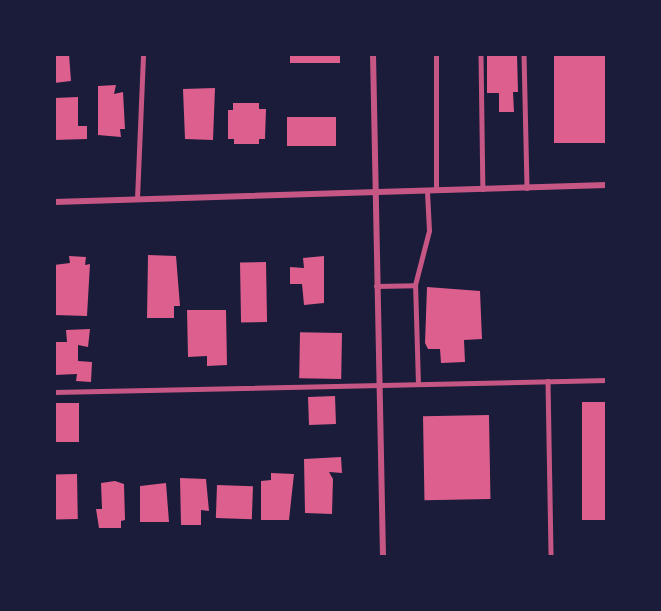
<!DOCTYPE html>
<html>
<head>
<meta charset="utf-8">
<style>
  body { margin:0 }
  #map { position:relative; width:661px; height:611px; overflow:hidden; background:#1b1b3a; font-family:"Public Sans",sans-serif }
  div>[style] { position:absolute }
  .building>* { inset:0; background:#dd5f8e; transform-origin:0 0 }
  .service>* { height:4.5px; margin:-2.25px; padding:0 2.25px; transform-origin:2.25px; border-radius:2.25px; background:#c65784 }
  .minor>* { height:6px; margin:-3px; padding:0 3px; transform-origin:3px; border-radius:3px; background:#c65784 }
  span { translate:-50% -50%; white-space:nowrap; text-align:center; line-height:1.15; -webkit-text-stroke:4.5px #1b1b3a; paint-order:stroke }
  .frame { position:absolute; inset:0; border:56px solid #1b1b3a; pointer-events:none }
</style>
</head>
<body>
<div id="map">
  <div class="building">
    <div style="clip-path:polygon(54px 54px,69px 54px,71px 81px,54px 83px)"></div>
    <div style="left:290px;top:54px;width:50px;height:9px"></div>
    <div style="clip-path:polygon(487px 54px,517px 54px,518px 92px,513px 92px,514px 112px,499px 112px,499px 93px,487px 93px)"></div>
    <div style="left:554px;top:54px;width:53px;height:89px"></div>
    <div style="clip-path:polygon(116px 85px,114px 94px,123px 92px,125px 129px,120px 129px,121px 137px,98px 135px,98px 86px)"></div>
    <div style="clip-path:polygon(215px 88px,213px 140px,185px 139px,183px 89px)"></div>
    <div style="clip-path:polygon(78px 97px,78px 126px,87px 126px,87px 139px,54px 140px,54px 98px)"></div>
    <div style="clip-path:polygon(233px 103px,259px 103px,259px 109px,266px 109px,265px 139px,259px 139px,259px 144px,234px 144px,234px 139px,228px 139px,228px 110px,233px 110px)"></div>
    <div style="left:287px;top:117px;width:49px;height:29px"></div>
    <div style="clip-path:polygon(148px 255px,176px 256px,180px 306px,174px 306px,174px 318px,147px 318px)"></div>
    <div style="clip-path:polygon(69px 256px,86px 257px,85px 265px,90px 264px,87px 316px,54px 315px,54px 265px,70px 263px)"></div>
    <div style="clip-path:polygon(324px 256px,324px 303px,304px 305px,302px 284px,290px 284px,290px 267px,304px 268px,303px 258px)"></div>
    <div style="left:266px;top:262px;width:60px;height:26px;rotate:89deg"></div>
    <div style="clip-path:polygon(427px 287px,480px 291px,482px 339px,464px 340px,465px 362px,441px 363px,440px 349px,428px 349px,425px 343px)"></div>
    <div style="clip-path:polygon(187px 310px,226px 310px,227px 365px,207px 366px,207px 356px,188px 357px)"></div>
    <div style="clip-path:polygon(90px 329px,88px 347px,78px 345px,78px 361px,92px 362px,91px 382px,76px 381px,77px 374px,54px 375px,54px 342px,67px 342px,66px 330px)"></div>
    <div style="left:342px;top:333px;width:46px;height:42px;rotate:91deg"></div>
    <div style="left:335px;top:396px;width:28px;height:27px;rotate:88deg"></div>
    <div style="left:582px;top:402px;width:25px;height:118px"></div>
    <div style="left:54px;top:403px;width:25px;height:39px"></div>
    <div style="left:489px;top:415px;width:84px;height:66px;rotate:89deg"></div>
    <div style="clip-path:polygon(341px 457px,342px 473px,329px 472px,333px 479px,332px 514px,305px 513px,304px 459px)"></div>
    <div style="clip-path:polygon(271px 473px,294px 474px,289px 520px,261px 520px,261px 481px,271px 480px)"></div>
    <div style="left:77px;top:474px;width:45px;height:23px;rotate:89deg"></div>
    <div style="clip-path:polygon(180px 478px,206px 479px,209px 511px,201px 510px,201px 525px,181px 525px)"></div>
    <div style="clip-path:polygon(115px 481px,124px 484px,125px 520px,121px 521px,121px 528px,99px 528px,96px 509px,102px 509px,101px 483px)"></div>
    <div style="clip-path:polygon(166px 483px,169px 522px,140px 522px,140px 486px)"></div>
    <div style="left:217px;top:485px;width:36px;height:33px;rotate:2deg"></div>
  </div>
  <div class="service">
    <div style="left:481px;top:54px;width:135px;rotate:89.2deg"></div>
    <div style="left:524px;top:54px;width:134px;rotate:88.7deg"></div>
    <div style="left:436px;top:190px;width:136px;rotate:-90deg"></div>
    <div style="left:137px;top:199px;width:145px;rotate:-87.6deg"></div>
    <div style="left:376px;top:286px;width:39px;rotate:-1deg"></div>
    <div style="left:548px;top:381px;width:176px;rotate:89deg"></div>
    <div style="left:418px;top:384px;width:99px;rotate:-91.7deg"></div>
    <div style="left:415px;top:285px;width:56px;rotate:-75.5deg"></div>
    <div style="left:429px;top:231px;width:40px;rotate:-92.9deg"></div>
    <div style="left:54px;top:392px;width:553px;rotate:-1.24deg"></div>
  </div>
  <div class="minor">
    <div style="left:373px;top:54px;width:503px;rotate:88.86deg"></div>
    <div style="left:54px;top:202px;width:553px;rotate:-1.76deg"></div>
  </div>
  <div class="frame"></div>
</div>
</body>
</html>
